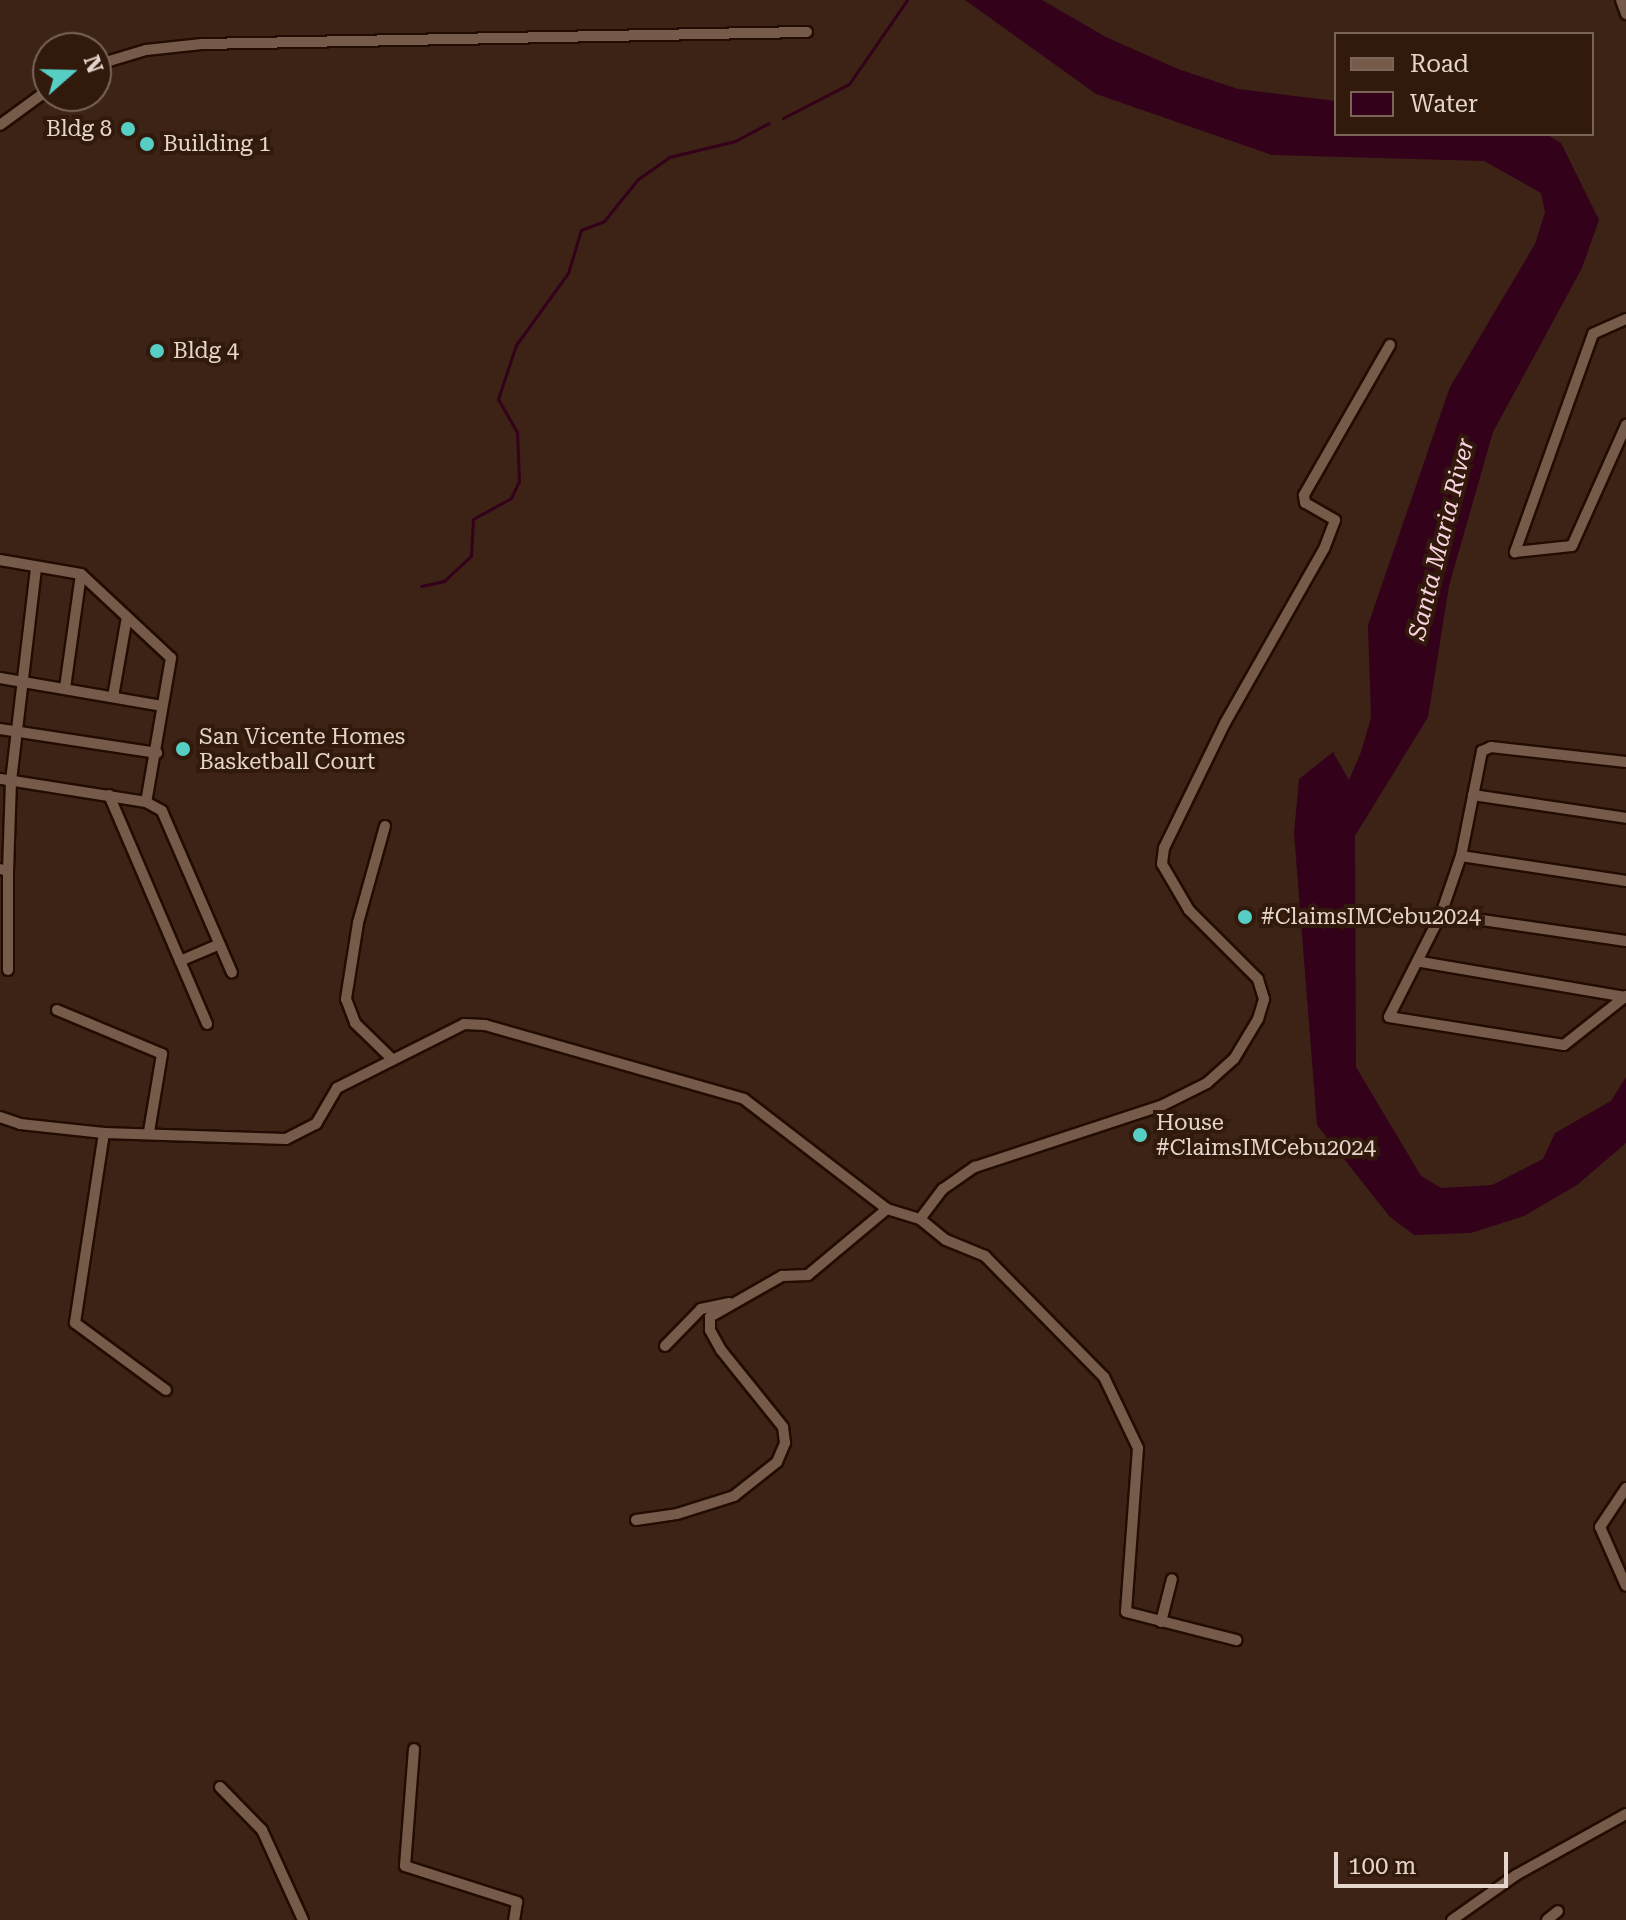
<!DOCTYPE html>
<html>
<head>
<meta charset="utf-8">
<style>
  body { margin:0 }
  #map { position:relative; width:1626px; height:1920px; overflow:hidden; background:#3c2315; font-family:"Roboto Serif",serif }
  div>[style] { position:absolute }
  .water>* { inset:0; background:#34011b }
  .stream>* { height:3px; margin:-1.5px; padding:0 1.5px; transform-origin:1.5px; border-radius:1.5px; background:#34011b }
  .roads { filter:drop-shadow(2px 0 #220c01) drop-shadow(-2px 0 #220c01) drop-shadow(0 2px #220c01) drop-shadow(0 -2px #220c01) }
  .minor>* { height:10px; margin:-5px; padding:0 5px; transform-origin:5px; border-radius:5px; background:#765a4a }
  .dots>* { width:22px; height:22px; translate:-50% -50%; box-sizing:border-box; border:4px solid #311a0b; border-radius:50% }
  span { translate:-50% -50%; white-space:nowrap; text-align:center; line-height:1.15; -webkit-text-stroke:8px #311a0b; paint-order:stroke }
  .poi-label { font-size:22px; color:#e6d5cc }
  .right { translate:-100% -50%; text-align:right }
  .left { translate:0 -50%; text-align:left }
  .water-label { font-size:24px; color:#fbd4e1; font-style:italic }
  .legend { position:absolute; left:1334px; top:32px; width:260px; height:104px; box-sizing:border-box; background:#311a0b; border:2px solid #796558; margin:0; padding:10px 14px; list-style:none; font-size:24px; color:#e6d5cc }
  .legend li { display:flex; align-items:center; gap:16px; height:40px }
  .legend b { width:40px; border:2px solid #796558 }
  .north { position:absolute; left:32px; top:32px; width:80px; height:80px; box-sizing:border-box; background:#311a0b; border:2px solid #796558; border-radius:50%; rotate:70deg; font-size:22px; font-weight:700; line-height:32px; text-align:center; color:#e6d5cc }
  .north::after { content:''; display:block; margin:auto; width:28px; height:36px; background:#56cec4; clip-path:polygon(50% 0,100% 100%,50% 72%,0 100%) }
  .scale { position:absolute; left:1334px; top:1852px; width:174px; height:36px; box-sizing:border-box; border:4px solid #e6d5cc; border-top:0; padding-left:10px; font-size:24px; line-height:28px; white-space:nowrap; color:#e6d5cc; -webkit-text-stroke:6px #311a0b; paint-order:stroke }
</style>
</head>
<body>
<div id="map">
  <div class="water">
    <div style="clip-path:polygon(965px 0,1042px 0,1106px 37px,1178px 69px,1238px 89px,1336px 101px,1336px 134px,1546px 134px,1561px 143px,1599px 220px,1582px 268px,1493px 432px,1449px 586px,1428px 717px,1355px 836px,1356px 1067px,1421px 1176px,1441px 1188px,1492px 1185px,1543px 1159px,1555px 1133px,1611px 1101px,1626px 1077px,1626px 1143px,1577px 1185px,1524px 1216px,1471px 1233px,1414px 1235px,1390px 1217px,1317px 1125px,1294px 833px,1299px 779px,1333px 752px,1349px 780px,1361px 752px,1371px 718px,1368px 625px,1450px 387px,1535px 244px,1545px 212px,1541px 193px,1484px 161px,1272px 155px,1096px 94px)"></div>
  </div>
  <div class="stream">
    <div style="left:783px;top:118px;width:74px;rotate:-27.3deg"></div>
    <div style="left:849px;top:84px;width:102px;rotate:-55.4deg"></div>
    <div style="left:421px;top:586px;width:24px;rotate:-12deg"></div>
    <div style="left:444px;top:581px;width:37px;rotate:-43deg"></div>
    <div style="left:471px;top:556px;width:37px;rotate:-87deg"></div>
    <div style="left:473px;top:519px;width:43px;rotate:-28.9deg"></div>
    <div style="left:511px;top:498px;width:19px;rotate:-65deg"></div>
    <div style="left:519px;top:481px;width:49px;rotate:-92.3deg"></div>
    <div style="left:517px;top:432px;width:38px;rotate:-120deg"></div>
    <div style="left:498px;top:399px;width:57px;rotate:-71.6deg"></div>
    <div style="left:516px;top:345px;width:89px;rotate:-54.2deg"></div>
    <div style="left:568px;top:273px;width:45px;rotate:-73.2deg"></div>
    <div style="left:581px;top:230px;width:25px;rotate:-21deg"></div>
    <div style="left:604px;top:221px;width:54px;rotate:-51deg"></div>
    <div style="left:638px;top:179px;width:38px;rotate:-35deg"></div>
    <div style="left:669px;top:157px;width:68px;rotate:-13.6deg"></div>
    <div style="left:735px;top:141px;width:38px;rotate:-28deg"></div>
  </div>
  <div class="roads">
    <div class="minor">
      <div style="left:1621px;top:0;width:15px;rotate:70deg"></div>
      <div style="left:96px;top:65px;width:52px;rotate:-16.7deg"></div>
      <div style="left:146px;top:50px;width:56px;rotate:-6.1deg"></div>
      <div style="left:202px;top:44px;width:605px;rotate:-1.14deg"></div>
      <div style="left:0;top:125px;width:59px;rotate:-36.1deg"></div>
      <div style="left:1626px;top:319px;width:36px;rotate:156deg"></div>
      <div style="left:1593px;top:334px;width:232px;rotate:109.7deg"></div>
      <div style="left:1515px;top:552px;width:57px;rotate:-6deg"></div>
      <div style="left:1572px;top:546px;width:133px;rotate:-65.9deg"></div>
      <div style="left:0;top:560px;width:82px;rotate:9.8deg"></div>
      <div style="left:81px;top:574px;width:123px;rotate:43deg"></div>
      <div style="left:171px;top:658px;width:146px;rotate:99.8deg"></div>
      <div style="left:146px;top:802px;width:148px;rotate:-171deg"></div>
      <div style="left:0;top:678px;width:164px;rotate:9.8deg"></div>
      <div style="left:65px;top:688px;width:115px;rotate:-82deg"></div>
      <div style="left:113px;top:697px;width:81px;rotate:-80.1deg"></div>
      <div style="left:0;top:729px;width:159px;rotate:8.7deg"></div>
      <div style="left:1626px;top:762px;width:136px;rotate:-173.7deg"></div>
      <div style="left:1491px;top:747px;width:10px;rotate:156deg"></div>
      <div style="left:1482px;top:751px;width:107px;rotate:101.3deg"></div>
      <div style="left:1461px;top:856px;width:61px;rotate:109deg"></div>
      <div style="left:1441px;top:914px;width:115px;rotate:116.8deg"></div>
      <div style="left:1389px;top:1017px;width:177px;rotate:9.1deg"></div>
      <div style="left:1564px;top:1045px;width:79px;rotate:-38.3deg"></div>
      <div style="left:109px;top:795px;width:249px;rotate:66.8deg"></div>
      <div style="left:1473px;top:795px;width:155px;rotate:8.5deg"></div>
      <div style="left:146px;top:802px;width:18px;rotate:29deg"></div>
      <div style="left:162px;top:811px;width:176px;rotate:66.6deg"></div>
      <div style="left:385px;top:826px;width:101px;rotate:105.6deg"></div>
      <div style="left:358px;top:923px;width:77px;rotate:99deg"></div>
      <div style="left:346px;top:999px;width:26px;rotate:69deg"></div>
      <div style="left:355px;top:1023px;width:52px;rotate:44.2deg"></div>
      <div style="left:1461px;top:856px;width:167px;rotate:8.6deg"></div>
      <div style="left:0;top:869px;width:8px;rotate:14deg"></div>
      <div style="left:8px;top:871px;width:90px;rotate:-88.1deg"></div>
      <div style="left:11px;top:781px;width:214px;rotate:-83.3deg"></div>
      <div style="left:8px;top:871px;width:99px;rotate:90deg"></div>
      <div style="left:1441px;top:914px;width:187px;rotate:8.3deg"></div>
      <div style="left:180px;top:961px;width:43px;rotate:-23deg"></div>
      <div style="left:1421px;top:962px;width:207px;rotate:9.7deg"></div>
      <div style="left:57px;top:1010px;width:114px;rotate:22.7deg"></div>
      <div style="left:162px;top:1054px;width:79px;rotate:99.5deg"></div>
      <div style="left:0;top:1117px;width:21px;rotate:19deg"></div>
      <div style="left:20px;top:1124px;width:84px;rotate:6.1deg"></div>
      <div style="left:104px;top:1133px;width:182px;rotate:1.9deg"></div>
      <div style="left:286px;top:1139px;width:34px;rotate:-27deg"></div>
      <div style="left:316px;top:1124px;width:42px;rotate:-59.7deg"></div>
      <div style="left:337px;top:1088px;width:142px;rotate:-26.7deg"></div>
      <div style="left:464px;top:1024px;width:21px;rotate:3deg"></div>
      <div style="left:485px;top:1025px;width:269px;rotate:15.9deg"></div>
      <div style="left:744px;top:1099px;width:180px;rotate:37.6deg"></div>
      <div style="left:887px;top:1209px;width:34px;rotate:17deg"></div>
      <div style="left:920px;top:1219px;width:33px;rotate:39deg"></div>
      <div style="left:946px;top:1240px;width:42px;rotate:22.3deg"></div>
      <div style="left:985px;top:1256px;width:170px;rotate:45.5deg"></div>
      <div style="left:1104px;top:1377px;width:79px;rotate:64.4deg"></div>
      <div style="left:1138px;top:1448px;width:164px;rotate:94.2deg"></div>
      <div style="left:1126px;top:1612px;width:114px;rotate:14.3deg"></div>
      <div style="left:104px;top:1133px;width:192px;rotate:98.7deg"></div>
      <div style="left:75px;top:1323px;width:113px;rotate:36.4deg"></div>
      <div style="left:920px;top:1219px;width:38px;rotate:-53deg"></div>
      <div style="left:943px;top:1189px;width:39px;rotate:-35deg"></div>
      <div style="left:975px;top:1167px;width:196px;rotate:-18.2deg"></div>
      <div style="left:1161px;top:1106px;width:51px;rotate:-26.6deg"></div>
      <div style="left:1207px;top:1083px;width:36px;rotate:-42deg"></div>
      <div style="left:1234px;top:1059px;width:47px;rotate:-59deg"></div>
      <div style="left:1258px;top:1019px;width:21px;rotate:-73deg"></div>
      <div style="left:1264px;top:999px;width:21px;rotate:-107deg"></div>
      <div style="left:1258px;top:979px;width:98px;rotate:-135deg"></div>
      <div style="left:1189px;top:910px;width:53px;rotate:-120.4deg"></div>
      <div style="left:1162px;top:864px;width:16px;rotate:-83deg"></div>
      <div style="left:1164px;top:848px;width:139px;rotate:-64deg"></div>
      <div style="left:1225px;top:723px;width:200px;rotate:-60.4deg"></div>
      <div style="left:1324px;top:549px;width:31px;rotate:-69deg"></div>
      <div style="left:1335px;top:520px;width:34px;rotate:-150deg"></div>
      <div style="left:1305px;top:503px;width:8px;rotate:-97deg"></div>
      <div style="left:1304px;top:495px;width:173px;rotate:-60.2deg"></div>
      <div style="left:665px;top:1346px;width:52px;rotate:-45.8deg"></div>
      <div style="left:701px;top:1309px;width:29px;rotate:-12deg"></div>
      <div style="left:1626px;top:1488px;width:47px;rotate:123.7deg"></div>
      <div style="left:1600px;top:1527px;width:64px;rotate:66.2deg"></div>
      <div style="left:636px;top:1520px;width:41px;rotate:-8.3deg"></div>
      <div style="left:677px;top:1514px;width:60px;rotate:-17.5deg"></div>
      <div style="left:734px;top:1496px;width:55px;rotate:-38.3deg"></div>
      <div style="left:777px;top:1462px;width:21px;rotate:-67deg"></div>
      <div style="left:785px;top:1443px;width:16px;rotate:-97deg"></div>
      <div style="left:783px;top:1427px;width:99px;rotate:-128.8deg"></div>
      <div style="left:721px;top:1350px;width:23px;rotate:-119deg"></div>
      <div style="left:710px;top:1330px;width:13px;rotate:-90deg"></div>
      <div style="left:710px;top:1317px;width:83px;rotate:-29.7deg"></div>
      <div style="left:782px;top:1276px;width:26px;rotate:-2deg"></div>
      <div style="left:808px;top:1275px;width:103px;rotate:-39.9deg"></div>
      <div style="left:1161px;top:1622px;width:44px;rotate:-75.7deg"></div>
      <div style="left:414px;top:1749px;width:117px;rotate:94.4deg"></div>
      <div style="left:405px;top:1866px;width:118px;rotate:17.8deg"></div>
      <div style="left:517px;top:1902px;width:18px;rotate:99deg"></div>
      <div style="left:220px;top:1787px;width:60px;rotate:45.7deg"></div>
      <div style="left:262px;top:1830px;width:99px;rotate:65.5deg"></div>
      <div style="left:1452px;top:1920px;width:78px;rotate:-35.1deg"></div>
      <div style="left:1516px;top:1875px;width:126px;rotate:-29deg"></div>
      <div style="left:1547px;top:1920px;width:14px;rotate:-39deg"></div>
    </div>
  </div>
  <div class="dots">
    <div style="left:128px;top:129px;background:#56cec4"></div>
    <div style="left:147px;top:144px;background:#56cec4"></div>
    <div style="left:157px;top:351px;background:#56cec4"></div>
    <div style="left:183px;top:749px;background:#56cec4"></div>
    <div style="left:1245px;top:917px;background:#56cec4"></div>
    <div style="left:1140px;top:1135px;background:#56cec4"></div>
  </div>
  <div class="poi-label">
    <span class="right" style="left:112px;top:129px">Bldg 8</span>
    <span class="left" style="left:163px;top:144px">Building 1</span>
    <span class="left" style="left:173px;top:351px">Bldg 4</span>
    <span class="left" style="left:199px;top:749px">San Vicente Homes<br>Basketball Court</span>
    <span class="left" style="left:1261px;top:917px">#ClaimsIMCebu2024</span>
    <span class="left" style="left:1156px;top:1135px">House<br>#ClaimsIMCebu2024</span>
  </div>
  <div class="water-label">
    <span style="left:1442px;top:539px;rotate:-76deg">Santa Maria River</span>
  </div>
  <ul class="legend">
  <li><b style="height:10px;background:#765a4a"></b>Road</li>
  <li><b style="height:22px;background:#34011b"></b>Water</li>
  </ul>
  <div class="north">N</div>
  <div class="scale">100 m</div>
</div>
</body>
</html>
